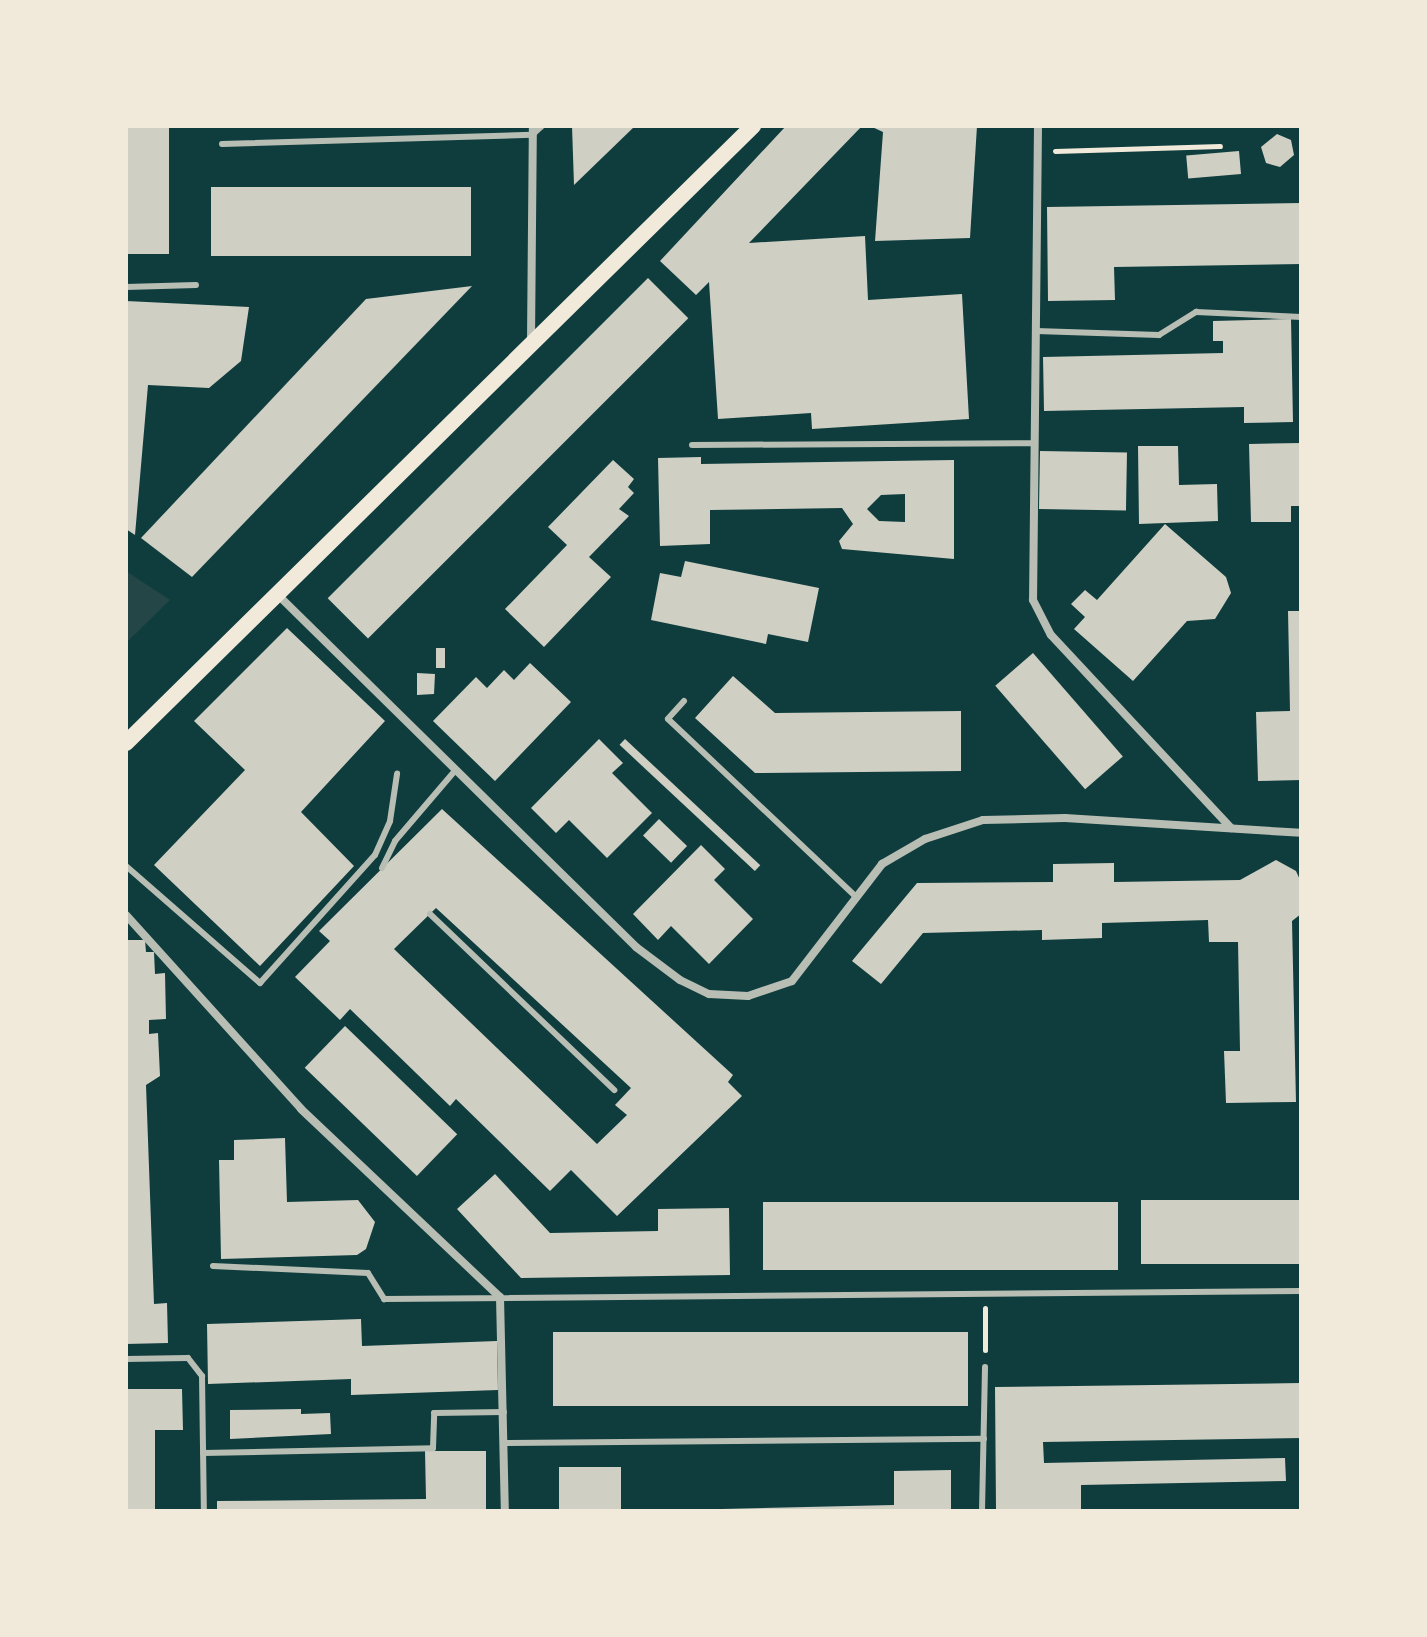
<!DOCTYPE html>
<html>
<head>
<meta charset="utf-8">
<style>
  body { margin:0 }
  #map { position:relative; width:1427px; height:1637px; overflow:hidden; background:#0f3d3e; font-family:"Varela Round",sans-serif }
  div>[style] { position:absolute }
  .green>* { inset:0; background:#244646 }
  .building>* { inset:0; background:#cfcfc3; transform-origin:0 0 }
  .path>* { height:5px; margin:-2.5px; padding:0 2.5px; transform-origin:2.5px; border-radius:2.5px; background:#f1e9da }
  .service>* { height:6px; margin:-3px; padding:0 3px; transform-origin:3px; border-radius:3px; background:#b8beb3 }
  .minor>* { height:8px; margin:-4px; padding:0 4px; transform-origin:4px; border-radius:4px; background:#b8beb3 }
  .secondary>* { height:16px; margin:-8px; padding:0 8px; transform-origin:8px; border-radius:8px; background:#f1e9da }
  span { translate:-50% -50%; white-space:nowrap; text-align:center; line-height:1.15; -webkit-text-stroke:8px #f1e9da; paint-order:stroke }
  .frame { position:absolute; inset:0; border:128px solid #f1e9da; pointer-events:none }
</style>
</head>
<body>
<div id="map">
  <div class="green">
    <div style="clip-path:polygon(126px 571px,170px 600px,126px 643px)"></div>
  </div>
  <div class="building">
    <div style="left:126px;top:126px;width:43px;height:128px"></div>
    <div style="clip-path:polygon(572px 126px,635px 126px,574px 185px)"></div>
    <div style="clip-path:polygon(786px 126px,862px 126px,749px 243px,865px 236px,868px 300px,962px 294px,969px 419px,812px 429px,811px 413px,718px 419px,709px 282px,696px 295px,660px 261px)"></div>
    <div style="clip-path:polygon(870px 126px,977px 126px,970px 238px,875px 241px,883px 132px)"></div>
    <div style="clip-path:polygon(1277px 134px,1291px 140px,1294px 155px,1280px 167px,1266px 163px,1261px 147px)"></div>
    <div style="left:1239px;top:151px;width:23px;height:53px;rotate:85deg"></div>
    <div style="left:471px;top:187px;width:69px;height:260px;rotate:90deg"></div>
    <div style="clip-path:polygon(1301px 203px,1301px 264px,1114px 267px,1115px 300px,1048px 301px,1047px 207px)"></div>
    <div style="left:648px;top:278px;width:57px;height:453px;rotate:45deg"></div>
    <div style="clip-path:polygon(472px 286px,192px 577px,141px 538px,366px 299px)"></div>
    <div style="clip-path:polygon(126px 301px,249px 307px,241px 361px,209px 388px,148px 385px,135px 535px,126px 529px)"></div>
    <div style="clip-path:polygon(1291px 319px,1293px 422px,1244px 423px,1244px 407px,1044px 411px,1043px 357px,1223px 353px,1223px 341px,1213px 341px,1213px 321px)"></div>
    <div style="clip-path:polygon(1301px 443px,1301px 506px,1291px 506px,1291px 522px,1251px 522px,1249px 444px)"></div>
    <div style="clip-path:polygon(1138px 446px,1178px 446px,1179px 485px,1217px 484px,1218px 521px,1139px 524px)"></div>
    <div style="left:1040px;top:451px;width:87px;height:58px;rotate:1deg"></div>
    <div style="clip-path:polygon(evenodd,701px 457px,701px 464px,954px 460px,954px 559px,842px 549px,839px 541px,853px 524px,842px 508px,710px 510px,710px 544px,660px 546px,658px 458px,701px 457px,905px 494px,905px 522px,879px 521px,867px 509px,881px 495px,905px 494px)"></div>
    <div style="clip-path:polygon(613px 460px,634px 479px,628px 487px,634px 493px,619px 509px,629px 516px,589px 557px,611px 577px,544px 647px,505px 609px,567px 545px,548px 527px)"></div>
    <div style="clip-path:polygon(1165px 524px,1226px 577px,1231px 593px,1215px 619px,1187px 621px,1133px 681px,1074px 629px,1085px 617px,1071px 604px,1085px 590px,1097px 600px)"></div>
    <div style="clip-path:polygon(685px 561px,819px 588px,808px 642px,768px 634px,766px 644px,651px 620px,660px 573px,681px 577px)"></div>
    <div style="clip-path:polygon(1288px 611px,1301px 611px,1301px 780px,1258px 781px,1256px 712px,1290px 711px)"></div>
    <div style="clip-path:polygon(287px 628px,385px 721px,301px 812px,354px 866px,260px 966px,154px 865px,245px 770px,194px 721px)"></div>
    <div style="left:436px;top:648px;width:9px;height:20px"></div>
    <div style="left:1033px;top:653px;width:137px;height:50px;rotate:49deg"></div>
    <div style="clip-path:polygon(530px 663px,571px 702px,495px 781px,433px 721px,476px 677px,487px 688px,504px 670px,514px 680px)"></div>
    <div style="clip-path:polygon(417px 673px,435px 674px,434px 694px,417px 695px)"></div>
    <div style="clip-path:polygon(733px 676px,775px 713px,961px 711px,961px 771px,755px 773px,695px 718px)"></div>
    <div style="clip-path:polygon(599px 739px,623px 763px,612px 773px,652px 813px,607px 858px,569px 820px,556px 833px,531px 808px)"></div>
    <div style="left:625px;top:739px;width:185px;height:8px;rotate:43deg"></div>
    <div style="clip-path:polygon(evenodd,442px 809px,733px 1075px,728px 1082px,742px 1096px,617px 1216px,571px 1170px,550px 1191px,456px 1099px,450px 1106px,350px 1009px,340px 1020px,295px 977px,330px 941px,319px 931px,442px 809px,436px 908px,631px 1088px,615px 1105px,627px 1115px,597px 1144px,394px 949px,436px 908px)"></div>
    <div style="left:659px;top:819px;width:39px;height:23px;rotate:44deg"></div>
    <div style="clip-path:polygon(701px 845px,725px 869px,714px 880px,753px 919px,709px 964px,671px 926px,658px 940px,633px 914px)"></div>
    <div style="clip-path:polygon(1276px 860px,1296px 871px,1301px 882px,1301px 914px,1292px 921px,1296px 1102px,1226px 1103px,1224px 1051px,1240px 1051px,1238px 942px,1209px 942px,1208px 920px,1102px 923px,1102px 938px,1042px 940px,1042px 930px,923px 933px,881px 984px,852px 961px,917px 883px,1053px 882px,1053px 864px,1114px 863px,1114px 882px,1240px 880px)"></div>
    <div style="clip-path:polygon(126px 940px,145px 940px,146px 952px,154px 952px,155px 974px,165px 973px,166px 1019px,149px 1020px,149px 1034px,158px 1033px,160px 1076px,146px 1085px,154px 1304px,167px 1303px,168px 1343px,126px 1344px)"></div>
    <div style="left:345px;top:1026px;width:156px;height:58px;rotate:44deg"></div>
    <div style="clip-path:polygon(285px 1138px,287px 1202px,358px 1200px,375px 1222px,366px 1249px,357px 1255px,221px 1259px,219px 1160px,234px 1160px,234px 1140px)"></div>
    <div style="clip-path:polygon(495px 1174px,550px 1233px,658px 1231px,658px 1209px,729px 1208px,730px 1275px,521px 1278px,457px 1209px)"></div>
    <div style="left:1301px;top:1200px;width:64px;height:160px;rotate:90deg"></div>
    <div style="left:1118px;top:1202px;width:68px;height:355px;rotate:90deg"></div>
    <div style="clip-path:polygon(361px 1319px,362px 1346px,497px 1341px,498px 1390px,351px 1395px,351px 1379px,208px 1384px,207px 1324px)"></div>
    <div style="left:968px;top:1332px;width:74px;height:415px;rotate:90deg"></div>
    <div style="clip-path:polygon(1301px 1383px,1301px 1438px,1043px 1442px,1044px 1463px,1285px 1458px,1286px 1481px,1081px 1485px,1081px 1511px,996px 1511px,995px 1387px)"></div>
    <div style="clip-path:polygon(126px 1389px,182px 1389px,183px 1430px,155px 1430px,155px 1511px,126px 1511px)"></div>
    <div style="clip-path:polygon(301px 1409px,301px 1414px,330px 1413px,331px 1434px,230px 1439px,230px 1410px)"></div>
    <div style="clip-path:polygon(425px 1451px,486px 1451px,486px 1511px,217px 1511px,217px 1501px,426px 1499px)"></div>
    <div style="left:559px;top:1467px;width:62px;height:44px"></div>
    <div style="clip-path:polygon(951px 1470px,951px 1511px,637px 1511px,894px 1505px,894px 1471px)"></div>
  </div>
  <div class="path">
    <div style="left:1055px;top:151px;width:165px;rotate:-1.7deg"></div>
    <div style="left:985px;top:1308px;width:42px;rotate:90deg"></div>
  </div>
  <div class="service">
    <div style="left:222px;top:144px;width:310px;rotate:-1.7deg"></div>
    <div style="left:532px;top:135px;width:13px;rotate:-42deg"></div>
    <div style="left:126px;top:287px;width:70px;rotate:-1.6deg"></div>
    <div style="left:1036px;top:331px;width:123px;rotate:1.9deg"></div>
    <div style="left:1159px;top:335px;width:44px;rotate:-31.9deg"></div>
    <div style="left:1196px;top:312px;width:105px;rotate:2.7deg"></div>
    <div style="left:692px;top:445px;width:343px;rotate:-0.3deg"></div>
    <div style="left:684px;top:701px;width:24px;rotate:132deg"></div>
    <div style="left:668px;top:719px;width:259px;rotate:43.4deg"></div>
    <div style="left:126px;top:866px;width:178px;rotate:41.1deg"></div>
    <div style="left:260px;top:983px;width:172px;rotate:-48.1deg"></div>
    <div style="left:375px;top:855px;width:37px;rotate:-66deg"></div>
    <div style="left:390px;top:821px;width:48px;rotate:-81.5deg"></div>
    <div style="left:382px;top:868px;width:30px;rotate:-64deg"></div>
    <div style="left:395px;top:841px;width:91px;rotate:-49.5deg"></div>
    <div style="left:430px;top:914px;width:255px;rotate:43.7deg"></div>
    <div style="left:213px;top:1266px;width:155px;rotate:2.6deg"></div>
    <div style="left:368px;top:1273px;width:31px;rotate:58deg"></div>
    <div style="left:384px;top:1299px;width:917px;rotate:-0.5deg"></div>
    <div style="left:126px;top:1359px;width:62px;rotate:-0.9deg"></div>
    <div style="left:188px;top:1358px;width:23px;rotate:52deg"></div>
    <div style="left:202px;top:1376px;width:135px;rotate:89.2deg"></div>
    <div style="left:505px;top:1443px;width:479px;rotate:-0.5deg"></div>
    <div style="left:203px;top:1453px;width:230px;rotate:-1.2deg"></div>
    <div style="left:433px;top:1448px;width:35px;rotate:-88deg"></div>
    <div style="left:434px;top:1413px;width:70px;rotate:-0.8deg"></div>
    <div style="left:982px;top:1511px;width:144px;rotate:-88.8deg"></div>
  </div>
  <div class="minor">
    <div style="left:1038px;top:126px;width:474px;rotate:90.6deg"></div>
    <div style="left:1033px;top:600px;width:39px;rotate:63deg"></div>
    <div style="left:1051px;top:635px;width:264px;rotate:47deg"></div>
    <div style="left:531px;top:341px;width:215px;rotate:-89.5deg"></div>
    <div style="left:279px;top:596px;width:501px;rotate:44.51deg"></div>
    <div style="left:636px;top:947px;width:55px;rotate:36.9deg"></div>
    <div style="left:680px;top:980px;width:32px;rotate:26deg"></div>
    <div style="left:709px;top:994px;width:39px;rotate:3deg"></div>
    <div style="left:748px;top:996px;width:46px;rotate:-18.8deg"></div>
    <div style="left:792px;top:981px;width:148px;rotate:-52.4deg"></div>
    <div style="left:882px;top:864px;width:50px;rotate:-30.2deg"></div>
    <div style="left:925px;top:839px;width:61px;rotate:-18.1deg"></div>
    <div style="left:983px;top:820px;width:82px;rotate:-1.4deg"></div>
    <div style="left:1065px;top:818px;width:236px;rotate:3.6deg"></div>
    <div style="left:126px;top:915px;width:261px;rotate:47.9deg"></div>
    <div style="left:301px;top:1109px;width:274px;rotate:43.4deg"></div>
    <div style="left:500px;top:1297px;width:214px;rotate:88.7deg"></div>
  </div>
  <div class="secondary">
    <div style="left:126px;top:743px;width:880px;rotate:-44.54deg"></div>
  </div>
  <div class="frame"></div>
</div>
</body>
</html>
